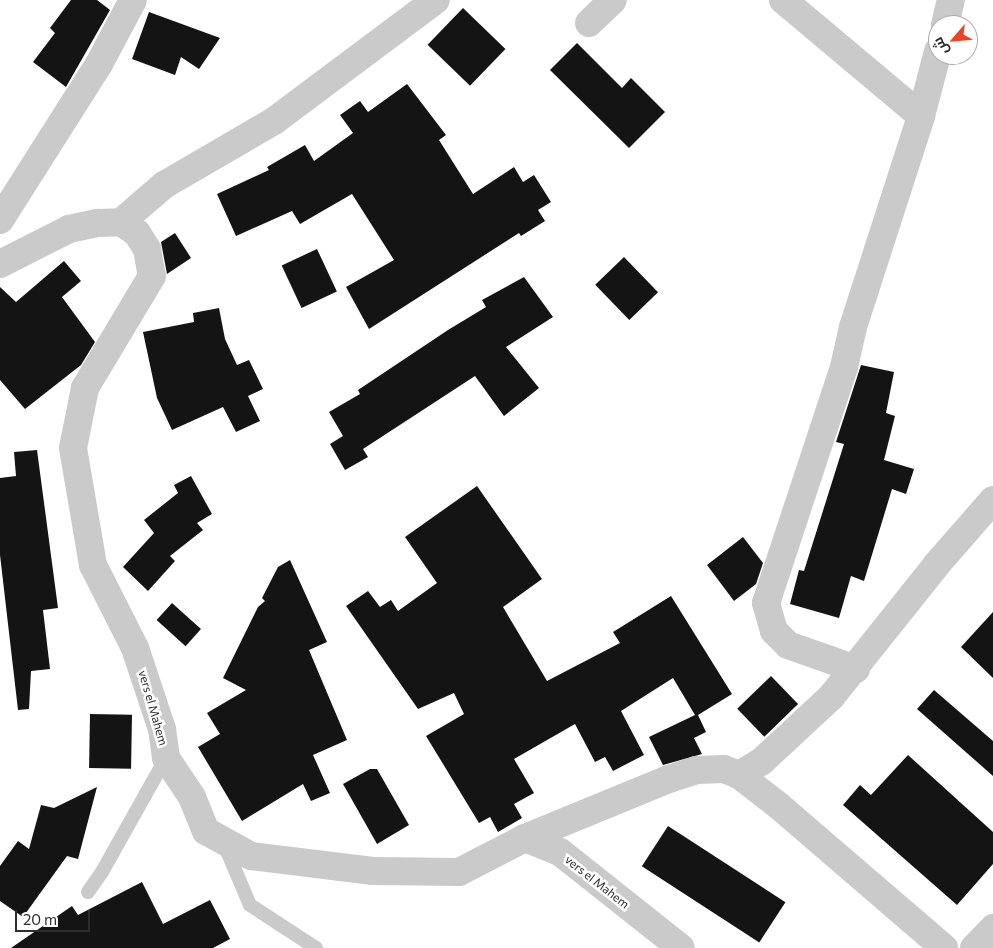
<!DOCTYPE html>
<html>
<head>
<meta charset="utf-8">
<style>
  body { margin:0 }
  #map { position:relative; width:993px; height:948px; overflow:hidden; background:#fff; font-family:Commissioner,Cairo,sans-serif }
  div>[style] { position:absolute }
  .building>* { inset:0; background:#141414; transform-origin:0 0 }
  .lane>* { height:14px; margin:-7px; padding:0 7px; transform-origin:7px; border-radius:7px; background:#cacaca }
  .street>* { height:28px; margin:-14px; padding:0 14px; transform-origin:14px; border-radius:14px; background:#cacaca }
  span { translate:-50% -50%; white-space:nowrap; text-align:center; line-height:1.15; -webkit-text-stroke:5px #fff; paint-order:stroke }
  .street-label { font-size:12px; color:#2d2d2d }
  .north { position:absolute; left:928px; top:15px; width:50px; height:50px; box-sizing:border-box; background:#fff; border:1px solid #ababab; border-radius:50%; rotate:243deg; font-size:14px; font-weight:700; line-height:20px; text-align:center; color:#2d2d2d }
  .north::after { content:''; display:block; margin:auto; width:18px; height:22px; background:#ef4225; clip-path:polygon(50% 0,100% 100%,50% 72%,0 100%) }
  .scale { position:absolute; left:15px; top:910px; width:75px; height:22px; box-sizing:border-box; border:2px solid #2d2d2d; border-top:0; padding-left:6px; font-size:15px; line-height:18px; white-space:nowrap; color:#2d2d2d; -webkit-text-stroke:4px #fff; paint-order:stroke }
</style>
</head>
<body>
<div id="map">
  <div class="building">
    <div style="clip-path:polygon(71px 0,97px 0,110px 10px,66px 87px,33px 62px,55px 33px,50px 28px)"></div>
    <div style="left:463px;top:8px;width:59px;height:51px;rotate:44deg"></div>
    <div style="clip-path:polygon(149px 12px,220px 38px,199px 69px,181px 57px,175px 75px,132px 59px)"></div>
    <div style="clip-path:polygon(577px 43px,622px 88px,631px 78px,665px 112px,629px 148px,550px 70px)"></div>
    <div style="clip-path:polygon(407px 84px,446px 135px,439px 140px,473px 194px,514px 167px,523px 182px,534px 175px,551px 202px,538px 210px,545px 221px,521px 236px,519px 233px,369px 329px,346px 287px,394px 260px,352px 194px,300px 224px,292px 211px,236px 236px,217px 194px,269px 170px,267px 167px,305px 145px,314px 161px,353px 133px,340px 115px,360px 101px,368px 112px)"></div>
    <div style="clip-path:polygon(175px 233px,191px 258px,167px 274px,161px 242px)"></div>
    <div style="left:317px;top:249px;width:47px;height:39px;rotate:65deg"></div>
    <div style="left:624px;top:257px;width:49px;height:40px;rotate:46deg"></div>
    <div style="clip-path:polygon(64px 261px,81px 281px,62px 297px,95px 342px,81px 365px,25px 409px,0 380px,0 287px,16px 302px)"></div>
    <div style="clip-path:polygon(524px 277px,553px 317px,506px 347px,539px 388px,504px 416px,475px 376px,363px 449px,368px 457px,345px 470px,330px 444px,343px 436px,329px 412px,360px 394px,358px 390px,448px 330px,486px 307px,482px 300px)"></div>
    <div style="clip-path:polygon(219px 308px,225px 339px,237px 365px,249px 360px,263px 389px,248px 396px,260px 421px,236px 432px,223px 407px,172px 430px,157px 398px,143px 332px,194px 322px,193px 313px)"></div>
    <div style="clip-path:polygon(861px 365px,894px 372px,886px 413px,895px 416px,884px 460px,914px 469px,906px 494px,892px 489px,864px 581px,851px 576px,839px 618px,790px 604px,799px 570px,804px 571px,844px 444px,836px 442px)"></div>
    <div style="clip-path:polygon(37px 450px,58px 608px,43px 610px,50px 669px,31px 671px,29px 709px,18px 710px,0 555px,0 478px,16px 476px,14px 452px)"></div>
    <div style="clip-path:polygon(191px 476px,212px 514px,197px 523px,203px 530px,170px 556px,175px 561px,148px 591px,123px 567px,154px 533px,144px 520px,178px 493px,174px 485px)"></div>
    <div style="clip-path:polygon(477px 486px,542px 579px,503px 607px,547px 681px,620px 643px,613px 632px,671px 596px,732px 694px,698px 715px,706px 732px,694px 738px,702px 754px,663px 765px,649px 737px,695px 715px,673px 678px,621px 711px,644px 755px,613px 771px,605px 757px,595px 762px,575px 724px,514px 759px,534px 793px,514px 804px,522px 818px,498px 832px,490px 817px,479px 823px,426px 736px,464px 714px,454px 693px,418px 709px,346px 606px,368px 591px,380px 607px,391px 600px,398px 611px,437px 583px,405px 537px)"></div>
    <div style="clip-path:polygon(743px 537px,763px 563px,756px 584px,734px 601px,707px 565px)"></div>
    <div style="clip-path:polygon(290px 560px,327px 642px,309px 650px,347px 740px,313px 755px,330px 793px,311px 801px,303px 784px,242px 821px,198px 747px,220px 734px,207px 713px,246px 690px,223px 678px,258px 607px,265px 601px,262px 598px,278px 567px)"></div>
    <div style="left:172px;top:603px;width:39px;height:23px;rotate:42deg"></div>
    <div style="clip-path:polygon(993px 612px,993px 678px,961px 647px)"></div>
    <div style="left:771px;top:676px;width:39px;height:47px;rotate:46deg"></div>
    <div style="clip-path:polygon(934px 690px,993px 741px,993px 776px,917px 709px)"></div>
    <div style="left:90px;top:714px;width:42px;height:54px;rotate:1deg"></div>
    <div style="clip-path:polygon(908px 755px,993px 832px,993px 864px,957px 905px,843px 805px,860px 785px,871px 795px)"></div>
    <div style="clip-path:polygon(370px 769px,377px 769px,409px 825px,377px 844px,343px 784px)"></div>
    <div style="clip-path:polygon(97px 787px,78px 859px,67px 856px,23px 917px,0 901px,0 866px,18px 841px,29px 849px,41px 805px,54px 808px)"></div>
    <div style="left:668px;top:826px;width:140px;height:48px;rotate:33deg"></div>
    <div style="clip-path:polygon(142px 882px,163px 924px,210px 900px,230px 939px,213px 948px,11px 948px,72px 906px,78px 915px)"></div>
  </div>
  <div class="lane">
    <div style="left:224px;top:844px;width:66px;rotate:66.9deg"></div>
    <div style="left:250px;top:905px;width:79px;rotate:33.1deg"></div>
    <div style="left:88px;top:892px;width:24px;rotate:-55deg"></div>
    <div style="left:102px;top:872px;width:131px;rotate:-60.7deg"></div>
  </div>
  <div class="street">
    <div style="left:783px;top:0;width:180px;rotate:40deg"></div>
    <div style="left:589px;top:23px;width:33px;rotate:-44deg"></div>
    <div style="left:945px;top:25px;width:26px;rotate:-77deg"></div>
    <div style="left:0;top:220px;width:185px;rotate:-57.6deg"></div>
    <div style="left:99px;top:64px;width:72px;rotate:-62deg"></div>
    <div style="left:121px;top:222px;width:57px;rotate:-40.7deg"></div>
    <div style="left:164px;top:185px;width:127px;rotate:-30.2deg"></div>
    <div style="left:274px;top:121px;width:202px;rotate:-36.8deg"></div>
    <div style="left:0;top:264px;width:77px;rotate:-26.9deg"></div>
    <div style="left:69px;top:229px;width:30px;rotate:-12deg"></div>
    <div style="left:98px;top:223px;width:23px;rotate:-2deg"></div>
    <div style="left:121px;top:222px;width:19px;rotate:35deg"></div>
    <div style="left:137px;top:233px;width:19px;rotate:58deg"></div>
    <div style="left:147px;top:249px;width:27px;rotate:80deg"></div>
    <div style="left:152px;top:276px;width:131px;rotate:120.9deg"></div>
    <div style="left:85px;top:388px;width:61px;rotate:101.3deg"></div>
    <div style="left:73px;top:448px;width:119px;rotate:80.3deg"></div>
    <div style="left:93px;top:565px;width:93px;rotate:63.2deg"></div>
    <div style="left:135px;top:648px;width:85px;rotate:71.6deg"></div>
    <div style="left:162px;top:729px;width:29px;rotate:82deg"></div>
    <div style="left:166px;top:758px;width:47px;rotate:56.3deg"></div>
    <div style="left:192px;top:797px;width:37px;rotate:68deg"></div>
    <div style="left:206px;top:831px;width:51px;rotate:29.1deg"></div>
    <div style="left:251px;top:856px;width:123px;rotate:7deg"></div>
    <div style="left:373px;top:871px;width:86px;rotate:0.7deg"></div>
    <div style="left:459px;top:872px;width:74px;rotate:-27.3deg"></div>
    <div style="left:525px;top:838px;width:38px;rotate:22deg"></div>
    <div style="left:560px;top:852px;width:154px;rotate:38.4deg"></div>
    <div style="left:856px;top:669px;width:72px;rotate:-160.6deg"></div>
    <div style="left:788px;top:645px;width:20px;rotate:-135deg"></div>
    <div style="left:774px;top:631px;width:29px;rotate:-106deg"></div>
    <div style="left:766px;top:603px;width:249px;rotate:-71.7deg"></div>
    <div style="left:844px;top:367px;width:41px;rotate:-77.3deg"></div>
    <div style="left:853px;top:327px;width:222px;rotate:-72.1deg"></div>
    <div style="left:921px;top:116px;width:67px;rotate:-75.3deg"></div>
    <div style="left:739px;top:775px;width:26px;rotate:-31deg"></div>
    <div style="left:761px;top:762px;width:96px;rotate:-42.9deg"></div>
    <div style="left:831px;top:697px;width:170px;rotate:-51.4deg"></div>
    <div style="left:937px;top:564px;width:85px;rotate:-48.8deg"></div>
    <div style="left:525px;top:838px;width:156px;rotate:-22.3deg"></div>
    <div style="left:669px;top:779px;width:28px;rotate:-18deg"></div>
    <div style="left:696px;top:770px;width:28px;rotate:-2deg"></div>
    <div style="left:724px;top:769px;width:16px;rotate:22deg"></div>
    <div style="left:739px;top:775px;width:51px;rotate:37.8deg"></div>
    <div style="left:779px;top:806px;width:218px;rotate:40.7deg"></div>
    <div style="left:974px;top:948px;width:28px;rotate:-46deg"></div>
  </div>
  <div class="street-label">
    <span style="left:153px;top:708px;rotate:74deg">vers el Mahem</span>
    <span style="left:597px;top:882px;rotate:38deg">vers el Mahem</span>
  </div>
  <div class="north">ش</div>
  <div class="scale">20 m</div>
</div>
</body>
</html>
